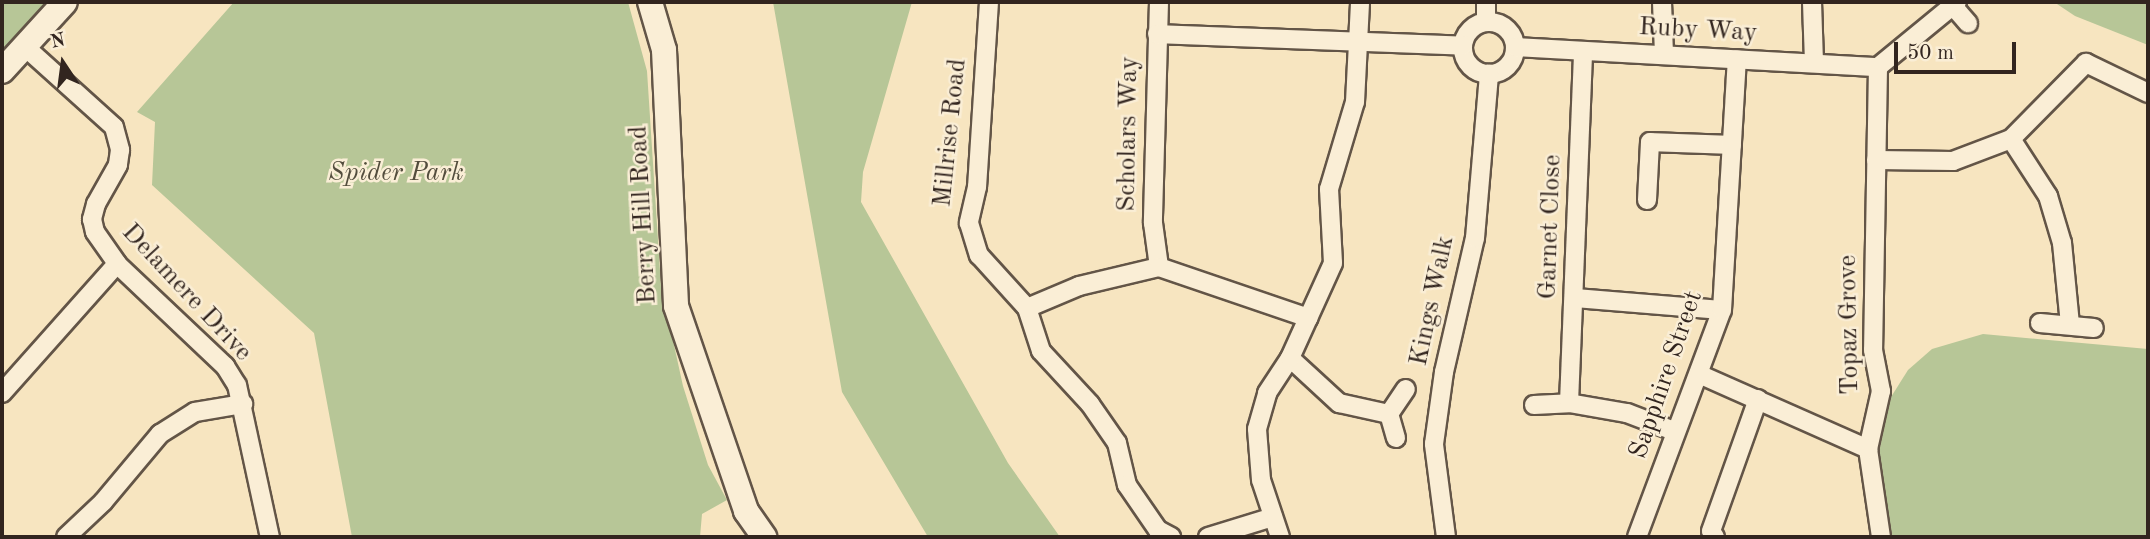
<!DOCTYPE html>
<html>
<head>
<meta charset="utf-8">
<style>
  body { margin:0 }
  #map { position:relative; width:2150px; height:539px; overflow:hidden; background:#f7e5c0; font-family:"Old Standard TT",serif }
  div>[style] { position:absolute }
  .green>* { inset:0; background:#b7c697 }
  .roads { filter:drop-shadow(2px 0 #635547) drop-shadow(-2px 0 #635547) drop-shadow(0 2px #635547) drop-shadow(0 -2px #635547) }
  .street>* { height:18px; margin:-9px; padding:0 9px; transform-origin:9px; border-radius:9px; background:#faeed6 }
  .street>.ring { margin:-9px; padding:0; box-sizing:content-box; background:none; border:18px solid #faeed6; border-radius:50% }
  .secondary>* { height:24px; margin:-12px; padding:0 12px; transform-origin:12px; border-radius:12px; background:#faeed6 }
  span { translate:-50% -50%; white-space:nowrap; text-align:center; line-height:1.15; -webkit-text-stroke:5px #faeed6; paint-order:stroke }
  .street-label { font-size:26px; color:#32251f }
  .park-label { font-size:26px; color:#534d3d; font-style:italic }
  .frame { position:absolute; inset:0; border:4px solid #32251f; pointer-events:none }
  .north { position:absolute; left:28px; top:28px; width:70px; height:70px; -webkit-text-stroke:5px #faeed6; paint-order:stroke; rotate:347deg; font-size:19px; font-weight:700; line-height:28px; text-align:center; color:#32251f }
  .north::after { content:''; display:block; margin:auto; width:24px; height:32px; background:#32251f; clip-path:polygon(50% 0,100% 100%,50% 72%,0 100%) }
  .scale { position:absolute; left:1894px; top:42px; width:122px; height:32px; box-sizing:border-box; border:4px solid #32251f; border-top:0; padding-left:9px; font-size:21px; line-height:24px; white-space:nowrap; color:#32251f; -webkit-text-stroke:5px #faeed6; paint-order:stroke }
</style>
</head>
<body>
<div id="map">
  <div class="green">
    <div style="clip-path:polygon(2px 2px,46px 2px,2px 50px)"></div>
    <div style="clip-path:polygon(234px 2px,628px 2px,647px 71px,661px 286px,683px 386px,708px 465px,727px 500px,702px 514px,700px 537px,352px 537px,314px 333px,152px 185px,155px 122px,137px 112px)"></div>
    <div style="clip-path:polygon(773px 2px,912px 2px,863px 172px,861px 202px,1008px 463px,1060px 537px,928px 537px,842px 392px)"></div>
    <div style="clip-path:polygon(2054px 2px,2148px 2px,2148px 45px,2075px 16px)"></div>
    <div style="clip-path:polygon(1983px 334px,2148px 349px,2148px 537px,1892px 537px,1879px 451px,1891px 397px,1908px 370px,1932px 349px)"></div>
  </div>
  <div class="roads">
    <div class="street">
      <div style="left:989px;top:2px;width:185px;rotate:93.7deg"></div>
      <div style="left:977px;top:187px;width:37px;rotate:103deg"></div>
      <div style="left:969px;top:223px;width:34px;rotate:73deg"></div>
      <div style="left:979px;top:255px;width:72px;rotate:47.8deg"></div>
      <div style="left:1027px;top:308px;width:45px;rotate:72deg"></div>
      <div style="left:1041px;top:351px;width:72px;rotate:47.2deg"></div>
      <div style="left:1090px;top:404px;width:47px;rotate:55.3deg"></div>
      <div style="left:1117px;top:443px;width:43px;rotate:76.6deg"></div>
      <div style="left:1127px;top:485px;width:55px;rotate:55.4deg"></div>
      <div style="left:1158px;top:530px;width:15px;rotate:28deg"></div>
      <div style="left:1159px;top:2px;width:221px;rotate:91.6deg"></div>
      <div style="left:1153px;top:223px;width:44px;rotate:82.2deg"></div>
      <div style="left:1662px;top:2px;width:53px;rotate:87.8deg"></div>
      <div style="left:1812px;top:2px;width:61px;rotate:88.1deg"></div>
      <div style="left:1953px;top:6px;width:23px;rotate:49deg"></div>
      <div class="ring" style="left:1463px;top:22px;width:34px;height:34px"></div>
      <div style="left:1486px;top:22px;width:20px;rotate:-90deg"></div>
      <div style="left:1157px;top:34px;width:306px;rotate:2.2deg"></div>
      <div style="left:23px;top:45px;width:122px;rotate:42deg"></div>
      <div style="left:114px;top:127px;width:24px;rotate:75deg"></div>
      <div style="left:120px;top:150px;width:15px;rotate:98deg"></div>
      <div style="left:118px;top:165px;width:45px;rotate:119.4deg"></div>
      <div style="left:96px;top:204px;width:16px;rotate:105deg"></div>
      <div style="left:92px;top:219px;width:13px;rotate:77deg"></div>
      <div style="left:95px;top:232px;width:39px;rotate:55deg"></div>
      <div style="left:117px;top:264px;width:149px;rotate:43.4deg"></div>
      <div style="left:225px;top:366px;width:22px;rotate:58deg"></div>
      <div style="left:237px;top:385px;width:156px;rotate:77.8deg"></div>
      <div style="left:1515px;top:47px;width:364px;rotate:3.2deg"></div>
      <div style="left:1878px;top:67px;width:283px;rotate:91deg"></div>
      <div style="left:1873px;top:350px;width:42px;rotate:79deg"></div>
      <div style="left:1881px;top:391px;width:59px;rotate:102.6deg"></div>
      <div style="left:1868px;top:449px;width:89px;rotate:81.6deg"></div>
      <div style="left:1878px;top:67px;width:102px;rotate:-39.4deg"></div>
      <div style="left:2011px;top:139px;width:68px;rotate:57deg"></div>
      <div style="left:2048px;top:196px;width:49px;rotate:73.4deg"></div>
      <div style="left:2062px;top:243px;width:82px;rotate:84.4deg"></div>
      <div style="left:1876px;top:160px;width:77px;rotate:0.7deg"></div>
      <div style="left:1953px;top:161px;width:62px;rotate:-20.8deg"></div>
      <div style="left:2011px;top:139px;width:107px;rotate:-45.4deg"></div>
      <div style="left:2086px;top:63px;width:69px;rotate:25.8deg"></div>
      <div style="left:1647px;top:200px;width:58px;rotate:-87deg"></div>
      <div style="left:1650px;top:142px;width:82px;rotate:2.1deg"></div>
      <div style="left:1575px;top:298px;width:147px;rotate:4.7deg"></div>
      <div style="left:1027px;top:308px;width:56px;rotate:-22.9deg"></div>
      <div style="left:1079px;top:286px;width:82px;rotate:-13.4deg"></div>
      <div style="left:1159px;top:267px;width:158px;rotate:18.8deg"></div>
      <div style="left:2040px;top:323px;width:54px;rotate:5.3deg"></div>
      <div style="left:1290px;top:358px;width:67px;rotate:42.6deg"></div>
      <div style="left:1339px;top:403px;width:51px;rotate:12.4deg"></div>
      <div style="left:1701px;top:375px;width:183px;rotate:23.9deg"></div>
      <div style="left:2px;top:393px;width:173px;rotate:-48.3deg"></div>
      <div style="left:1569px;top:403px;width:350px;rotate:-87.7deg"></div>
      <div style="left:1534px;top:405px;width:35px;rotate:-3deg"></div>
      <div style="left:1569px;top:403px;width:59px;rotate:9.8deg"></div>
      <div style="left:1627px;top:413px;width:50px;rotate:21deg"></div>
      <div style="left:1396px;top:438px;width:25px;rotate:-106deg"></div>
      <div style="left:1389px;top:414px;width:30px;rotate:-56deg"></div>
      <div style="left:66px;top:537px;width:51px;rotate:-43.4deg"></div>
      <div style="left:103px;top:502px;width:89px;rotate:-50deg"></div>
      <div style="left:160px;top:434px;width:41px;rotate:-32.2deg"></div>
      <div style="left:195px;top:412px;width:49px;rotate:-9.5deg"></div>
      <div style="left:1208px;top:537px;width:68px;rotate:-17.1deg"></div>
      <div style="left:1280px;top:537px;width:60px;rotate:-108.4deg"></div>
      <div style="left:1261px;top:480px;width:51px;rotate:-94.5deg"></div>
      <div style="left:1257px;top:429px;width:37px;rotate:-74deg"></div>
      <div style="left:1267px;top:393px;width:42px;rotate:-56.7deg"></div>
      <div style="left:1290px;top:358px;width:104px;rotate:-65.6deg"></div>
      <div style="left:1333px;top:263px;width:74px;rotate:-93.1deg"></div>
      <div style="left:1329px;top:189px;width:91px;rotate:-73.4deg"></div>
      <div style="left:1355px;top:102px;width:100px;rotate:-87.1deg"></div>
      <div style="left:1446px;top:537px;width:94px;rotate:-97.4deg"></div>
      <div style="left:1434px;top:444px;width:73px;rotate:-82.1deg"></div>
      <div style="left:1444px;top:372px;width:138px;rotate:-77deg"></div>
      <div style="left:1475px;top:238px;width:165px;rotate:-85.1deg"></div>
      <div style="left:1637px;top:537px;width:242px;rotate:-69.5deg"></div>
      <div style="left:1722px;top:310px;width:251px;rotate:-86.6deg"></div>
      <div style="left:1715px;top:537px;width:7px;rotate:-124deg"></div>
      <div style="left:1711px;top:531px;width:140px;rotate:-70.4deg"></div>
    </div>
    <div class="secondary">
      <div style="left:650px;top:2px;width:50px;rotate:73.7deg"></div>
      <div style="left:664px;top:50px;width:256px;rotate:87.3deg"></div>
      <div style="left:676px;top:306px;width:217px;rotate:71.1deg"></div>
      <div style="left:746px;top:511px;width:32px;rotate:55deg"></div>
      <div style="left:2px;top:71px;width:93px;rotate:-47.6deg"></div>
    </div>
  </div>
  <div class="street-label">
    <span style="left:1698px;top:31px;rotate:3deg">Ruby Way</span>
    <span style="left:951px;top:133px;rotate:-84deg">Millrise Road</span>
    <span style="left:1129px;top:134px;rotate:-89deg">Scholars Way</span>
    <span style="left:644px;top:215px;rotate:-93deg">Berry Hill Road</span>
    <span style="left:1551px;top:227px;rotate:-88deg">Garnet Close</span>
    <span style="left:186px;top:293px;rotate:47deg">Delamere Drive</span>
    <span style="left:1433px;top:301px;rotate:-78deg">Kings Walk</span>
    <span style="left:1850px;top:325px;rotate:-91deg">Topaz Grove</span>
    <span style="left:1667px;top:375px;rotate:-71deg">Sapphire Street</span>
  </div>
  <div class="park-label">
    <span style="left:396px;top:174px">Spider Park</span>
  </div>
  <div class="frame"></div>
  <div class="north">N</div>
  <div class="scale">50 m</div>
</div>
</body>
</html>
